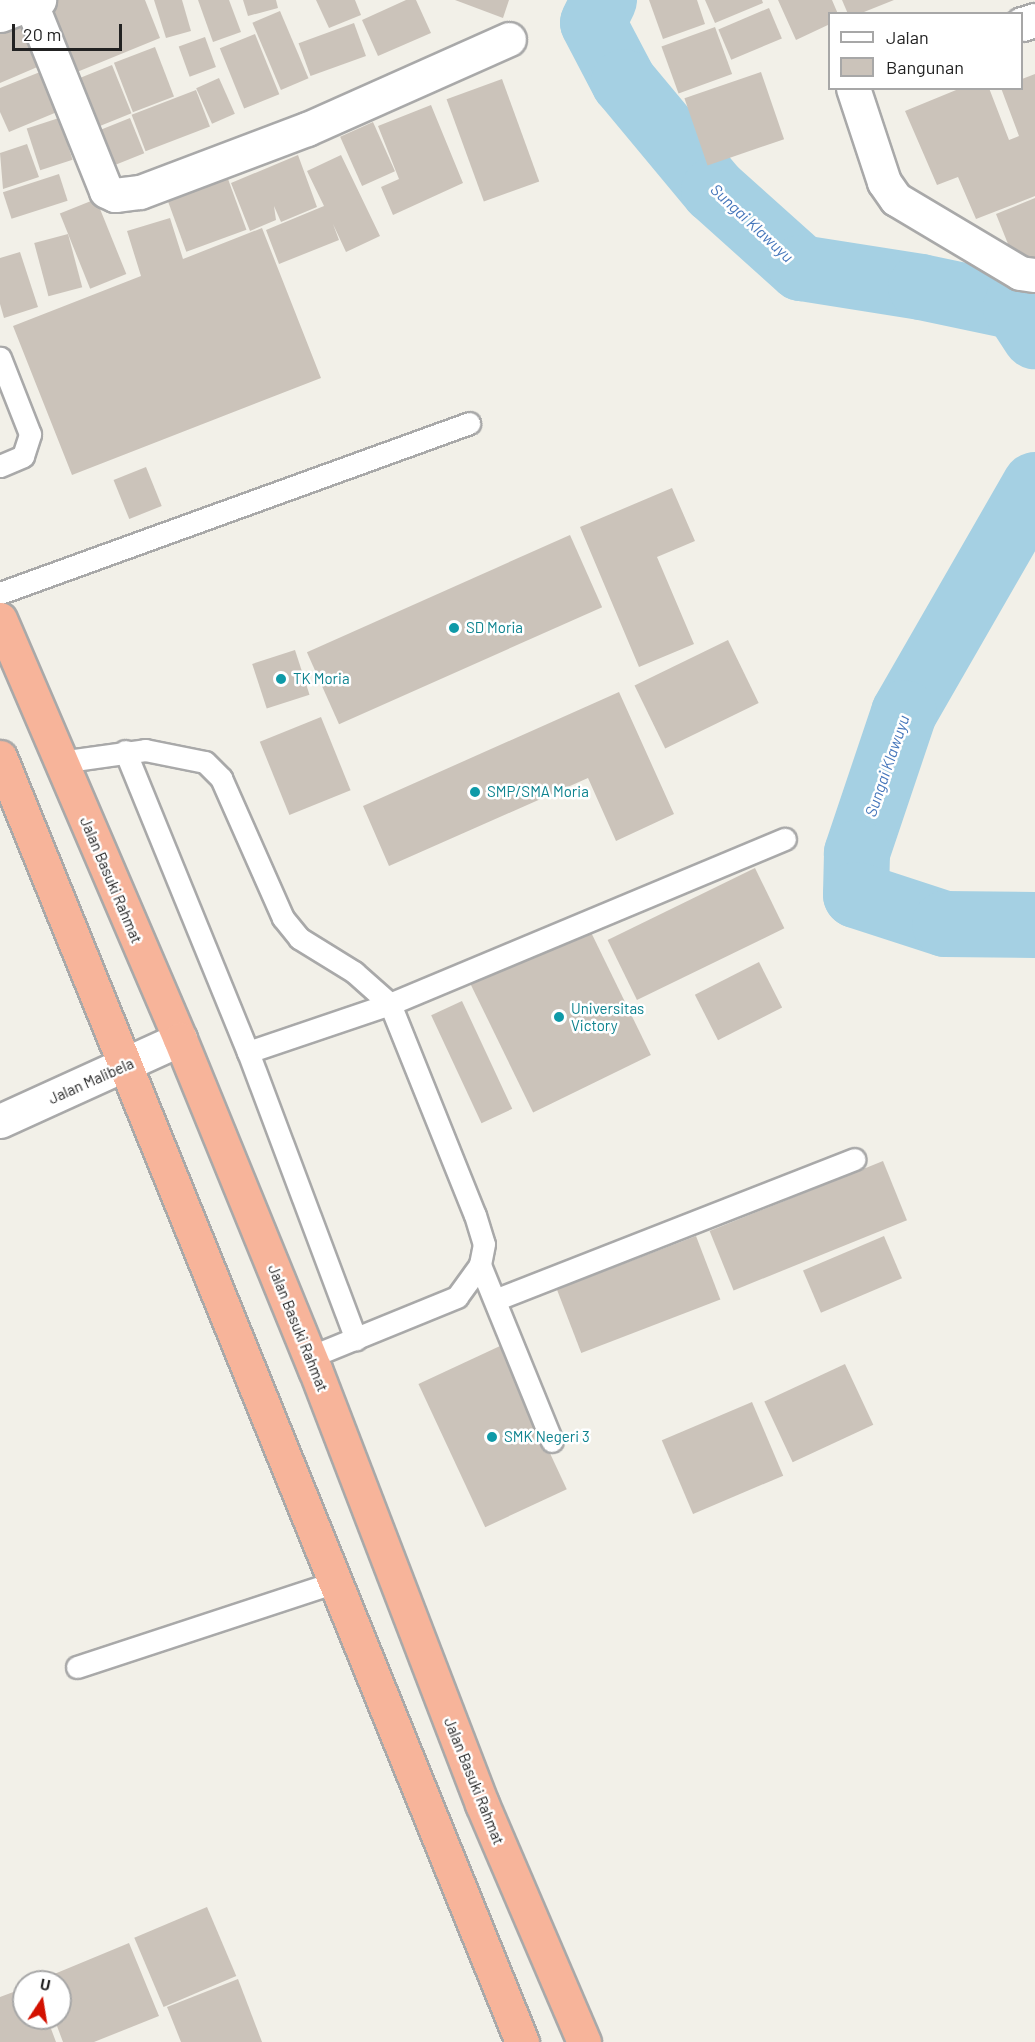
<!DOCTYPE html>
<html>
<head>
<meta charset="utf-8">
<style>
  body { margin:0 }
  #map { position:relative; width:1035px; height:2042px; overflow:hidden; background:#f2f0e8; font-family:Barlow,sans-serif }
  div>[style] { position:absolute }
  .river>* { height:66px; margin:-33px; padding:0 33px; transform-origin:33px; border-radius:33px; background:#a5d0e3 }
  .building>* { inset:0; background:#cbc3ba; transform-origin:0 0 }
  .roads { filter:drop-shadow(2px 0 #a9a9a9) drop-shadow(-2px 0 #a9a9a9) drop-shadow(0 2px #a9a9a9) drop-shadow(0 -2px #a9a9a9) }
  .service>* { height:21px; margin:-10.5px; padding:0 10.5px; transform-origin:10.5px; border-radius:10.5px; background:#fff }
  .minor>* { height:33px; margin:-16.5px; padding:0 16.5px; transform-origin:16.5px; border-radius:16.5px; background:#fff }
  .trunk>* { height:33px; margin:-16.5px; padding:0 16.5px; transform-origin:16.5px; border-radius:16.5px; background:#f7b49a }
  .dots>* { width:16px; height:16px; translate:-50% -50%; box-sizing:border-box; border:3px solid #fff; border-radius:50% }
  span { translate:-50% -50%; white-space:nowrap; text-align:center; line-height:1.15; -webkit-text-stroke:5px #fff; paint-order:stroke }
  .culture-label { font-size:15px; color:#0d838f }
  .left { translate:0 -50%; text-align:left }
  .street-label { font-size:15px; color:#222 }
  .water-label { font-size:16px; color:#4576bb; font-style:italic }
  .legend { position:absolute; left:828px; top:12px; width:195px; height:78px; box-sizing:border-box; background:#fff; border:2px solid #a7a7a7; margin:0; padding:8px 10px; list-style:none; font-size:18px; color:#222 }
  .legend li { display:flex; align-items:center; gap:12px; height:30px }
  .legend b { width:30px; border:2px solid #a7a7a7 }
  .north { position:absolute; left:12px; top:1970px; width:60px; height:60px; box-sizing:border-box; background:#fff; border:2px solid #a7a7a7; border-radius:50%; rotate:12deg; font-size:16px; font-weight:700; line-height:24px; text-align:center; color:#222 }
  .north::after { content:''; display:block; margin:auto; width:21px; height:27px; background:#d31100; clip-path:polygon(50% 0,100% 100%,50% 72%,0 100%) }
  .scale { position:absolute; left:12px; top:24px; width:110px; height:27px; box-sizing:border-box; border:3px solid #222; border-top:0; padding-left:8px; font-size:18px; line-height:21px; white-space:nowrap; color:#222; -webkit-text-stroke:4px #fff; paint-order:stroke }
</style>
</head>
<body>
<div id="map">
  <div class="river">
    <div style="left:604px;top:0;width:25px;rotate:116deg"></div>
    <div style="left:593px;top:23px;width:67px;rotate:62.3deg"></div>
    <div style="left:624px;top:82px;width:141px;rotate:50.2deg"></div>
    <div style="left:714px;top:190px;width:117px;rotate:41.9deg"></div>
    <div style="left:801px;top:268px;width:121px;rotate:9deg"></div>
    <div style="left:921px;top:287px;width:97px;rotate:11.9deg"></div>
    <div style="left:1016px;top:307px;width:35px;rotate:57deg"></div>
    <div style="left:1035px;top:485px;width:263px;rotate:119.9deg"></div>
    <div style="left:904px;top:713px;width:148px;rotate:108.6deg"></div>
    <div style="left:857px;top:853px;width:42px;rotate:91.4deg"></div>
    <div style="left:856px;top:895px;width:94px;rotate:18deg"></div>
    <div style="left:945px;top:924px;width:90px;rotate:0.6deg"></div>
  </div>
  <div class="building">
    <div style="clip-path:polygon(58px 0,145px 0,160px 38px,77px 72px,48px 4px)"></div>
    <div style="clip-path:polygon(154px 0,182px 0,191px 31px,166px 38px)"></div>
    <div style="clip-path:polygon(198px 0,229px 0,241px 32px,213px 42px)"></div>
    <div style="clip-path:polygon(243px 0,276px 0,278px 8px,248px 16px)"></div>
    <div style="clip-path:polygon(316px 0,355px 0,361px 15px,329px 28px)"></div>
    <div style="clip-path:polygon(406px 0,416px 0,431px 33px,378px 56px,362px 20px)"></div>
    <div style="clip-path:polygon(455px 0,509px 0,503px 18px)"></div>
    <div style="clip-path:polygon(649px 0,697px 0,705px 24px,663px 39px)"></div>
    <div style="clip-path:polygon(705px 0,762px 0,763px 3px,715px 23px)"></div>
    <div style="clip-path:polygon(778px 0,832px 0,838px 14px,830px 14px,830px 24px,796px 40px)"></div>
    <div style="clip-path:polygon(842px 0,894px 0,859px 14px,848px 14px)"></div>
    <div style="left:769px;top:8px;width:33px;height:55px;rotate:67deg"></div>
    <div style="left:280px;top:11px;width:73px;height:30px;rotate:67deg"></div>
    <div style="clip-path:polygon(30px 19px,49px 62px,0 83px,0 32px)"></div>
    <div style="left:354px;top:23px;width:35px;height:59px;rotate:70deg"></div>
    <div style="left:715px;top:27px;width:50px;height:57px;rotate:70deg"></div>
    <div style="left:255px;top:34px;width:65px;height:38px;rotate:68deg"></div>
    <div style="left:205px;top:37px;width:32px;height:28px;rotate:70deg"></div>
    <div style="left:155px;top:47px;width:53px;height:44px;rotate:69deg"></div>
    <div style="left:112px;top:65px;width:52px;height:44px;rotate:68deg"></div>
    <div style="clip-path:polygon(40px 72px,57px 112px,9px 132px,0 112px,0 88px)"></div>
    <div style="left:761px;top:72px;width:71px;height:81px;rotate:71deg"></div>
    <div style="clip-path:polygon(1035px 74px,1035px 196px,976px 219px,958px 177px,937px 185px,905px 111px,961px 88px,989px 88px,1009px 140px,1019px 136px,1001px 88px,1022px 88px,1022px 79px)"></div>
    <div style="left:219px;top:78px;width:39px;height:25px;rotate:66deg"></div>
    <div style="left:502px;top:79px;width:109px;height:59px;rotate:70deg"></div>
    <div style="left:196px;top:90px;width:39px;height:69px;rotate:69deg"></div>
    <div style="clip-path:polygon(431px 105px,463px 183px,393px 215px,381px 187px,399px 179px,378px 126px)"></div>
    <div style="left:59px;top:118px;width:44px;height:34px;rotate:72deg"></div>
    <div style="left:130px;top:118px;width:38px;height:41px;rotate:68deg"></div>
    <div style="left:373px;top:122px;width:54px;height:36px;rotate:66deg"></div>
    <div style="clip-path:polygon(27px 144px,39px 177px,3px 189px,0 153px)"></div>
    <div style="clip-path:polygon(298px 155px,317px 207px,281px 222px,274px 206px,276px 220px,250px 231px,231px 183px)"></div>
    <div style="clip-path:polygon(341px 155px,380px 236px,346px 252px,333px 224px,339px 240px,279px 264px,266px 230px,324px 206px,307px 171px)"></div>
    <div style="left:59px;top:174px;width:28px;height:59px;rotate:72deg"></div>
    <div style="left:228px;top:179px;width:54px;height:64px;rotate:70deg"></div>
    <div style="clip-path:polygon(1035px 198px,1035px 263px,1018px 269px,996px 214px)"></div>
    <div style="left:96px;top:199px;width:81px;height:39px;rotate:68deg"></div>
    <div style="clip-path:polygon(170px 218px,183px 259px,262px 228px,321px 378px,72px 475px,13px 326px,141px 276px,127px 231px)"></div>
    <div style="left:68px;top:234px;width:55px;height:35px;rotate:75deg"></div>
    <div style="clip-path:polygon(20px 252px,38px 307px,4px 318px,0 304px,0 258px)"></div>
    <div style="left:146px;top:467px;width:42px;height:35px;rotate:68deg"></div>
    <div style="clip-path:polygon(672px 488px,695px 541px,657px 557px,694px 644px,639px 667px,580px 527px)"></div>
    <div style="left:570px;top:535px;width:79px;height:288px;rotate:66deg"></div>
    <div style="left:728px;top:640px;width:70px;height:104px;rotate:64deg"></div>
    <div style="left:295px;top:650px;width:47px;height:45px;rotate:72deg"></div>
    <div style="clip-path:polygon(619px 692px,674px 814px,616px 841px,588px 778px,389px 866px,363px 806px)"></div>
    <div style="left:321px;top:717px;width:79px;height:66px;rotate:68deg"></div>
    <div style="left:755px;top:868px;width:67px;height:164px;rotate:64deg"></div>
    <div style="left:586px;top:922px;width:148px;height:131px;rotate:64deg"></div>
    <div style="left:759px;top:962px;width:51px;height:72px;rotate:63deg"></div>
    <div style="left:462px;top:1001px;width:119px;height:34px;rotate:65deg"></div>
    <div style="left:883px;top:1161px;width:64px;height:187px;rotate:68deg"></div>
    <div style="left:696px;top:1236px;width:68px;height:149px;rotate:69deg"></div>
    <div style="left:884px;top:1236px;width:46px;height:88px;rotate:67deg"></div>
    <div style="left:500px;top:1346px;width:158px;height:90px;rotate:65deg"></div>
    <div style="left:845px;top:1364px;width:67px;height:89px;rotate:65deg"></div>
    <div style="left:752px;top:1402px;width:80px;height:98px;rotate:67deg"></div>
    <div style="left:207px;top:1907px;width:75px;height:79px;rotate:67deg"></div>
    <div style="clip-path:polygon(129px 1943px,159px 2016px,94px 2042px,63px 2042px,54px 2018px,60px 2018px,60px 1982px,35px 1982px)"></div>
    <div style="clip-path:polygon(238px 1979px,262px 2042px,181px 2042px,167px 2007px)"></div>
    <div style="clip-path:polygon(24px 1988px,24px 2018px,47px 2018px,56px 2042px,0 2042px,0 1997px)"></div>
  </div>
  <div class="roads">
    <div class="service">
      <div style="left:0;top:466px;width:25px;rotate:-23deg"></div>
      <div style="left:23px;top:456px;width:23px;rotate:-72deg"></div>
      <div style="left:30px;top:434px;width:82px;rotate:-111.5deg"></div>
      <div style="left:0;top:593px;width:499px;rotate:-19.9deg"></div>
      <div style="left:125px;top:751px;width:325px;rotate:67.8deg"></div>
      <div style="left:248px;top:1052px;width:307px;rotate:69.4deg"></div>
      <div style="left:60px;top:762px;width:86px;rotate:-8deg"></div>
      <div style="left:145px;top:750px;width:61px;rotate:11.3deg"></div>
      <div style="left:205px;top:762px;width:23px;rotate:45deg"></div>
      <div style="left:221px;top:778px;width:153px;rotate:66.1deg"></div>
      <div style="left:283px;top:918px;width:26px;rotate:51deg"></div>
      <div style="left:299px;top:938px;width:65px;rotate:31.7deg"></div>
      <div style="left:354px;top:972px;width:48px;rotate:41.6deg"></div>
      <div style="left:390px;top:1004px;width:227px;rotate:68.1deg"></div>
      <div style="left:475px;top:1215px;width:30px;rotate:73deg"></div>
      <div style="left:484px;top:1244px;width:21px;rotate:101deg"></div>
      <div style="left:480px;top:1265px;width:39px;rotate:126deg"></div>
      <div style="left:457px;top:1297px;width:159px;rotate:157.8deg"></div>
      <div style="left:248px;top:1052px;width:150px;rotate:-18.7deg"></div>
      <div style="left:390px;top:1004px;width:428px;rotate:-22.7deg"></div>
      <div style="left:480px;top:1265px;width:190px;rotate:67.8deg"></div>
      <div style="left:495px;top:1300px;width:386px;rotate:-21.4deg"></div>
      <div style="left:77px;top:1667px;width:272px;rotate:-18.2deg"></div>
    </div>
    <div class="minor">
      <div style="left:31px;top:4px;width:201px;rotate:68.1deg"></div>
      <div style="left:106px;top:191px;width:10px;rotate:24deg"></div>
      <div style="left:115px;top:195px;width:25px;rotate:-7deg"></div>
      <div style="left:140px;top:192px;width:178px;rotate:-20.7deg"></div>
      <div style="left:307px;top:129px;width:221px;rotate:-24deg"></div>
      <div style="left:0;top:15px;width:42px;rotate:-21deg"></div>
      <div style="left:1022px;top:24px;width:14px;rotate:-17deg"></div>
      <div style="left:853px;top:88px;width:99px;rotate:71.7deg"></div>
      <div style="left:884px;top:182px;width:21px;rotate:55deg"></div>
      <div style="left:896px;top:199px;width:144px;rotate:30.8deg"></div>
      <div style="left:1020px;top:273px;width:15px;rotate:8deg"></div>
      <div style="left:0;top:1121px;width:198px;rotate:-24.5deg"></div>
    </div>
    <div class="trunk">
      <div style="left:0;top:619px;width:457px;rotate:66.8deg"></div>
      <div style="left:180px;top:1039px;width:357px;rotate:67.8deg"></div>
      <div style="left:315px;top:1369px;width:466px;rotate:69deg"></div>
      <div style="left:482px;top:1804px;width:259px;rotate:66.8deg"></div>
      <div style="left:0;top:757px;width:1387px;rotate:67.89deg"></div>
    </div>
  </div>
  <div class="dots">
    <div style="left:454px;top:628px;background:#0f9aa8"></div>
    <div style="left:281px;top:679px;background:#0f9aa8"></div>
    <div style="left:475px;top:792px;background:#0f9aa8"></div>
    <div style="left:559px;top:1017px;background:#0f9aa8"></div>
    <div style="left:492px;top:1437px;background:#0f9aa8"></div>
  </div>
  <div class="culture-label">
    <span class="left" style="left:466px;top:628px">SD Moria</span>
    <span class="left" style="left:293px;top:679px">TK Moria</span>
    <span class="left" style="left:487px;top:792px">SMP/SMA Moria</span>
    <span class="left" style="left:571px;top:1017px">Universitas<br>Victory</span>
    <span class="left" style="left:504px;top:1437px">SMK Negeri 3</span>
  </div>
  <div class="street-label">
    <span style="left:111px;top:880px;rotate:67deg">Jalan Basuki Rahmat</span>
    <span style="left:91px;top:1081px;rotate:-24deg">Jalan Malibela</span>
    <span style="left:298px;top:1328px;rotate:68deg">Jalan Basuki Rahmat</span>
    <span style="left:474px;top:1781px;rotate:68deg">Jalan Basuki Rahmat</span>
  </div>
  <div class="water-label">
    <span style="left:752px;top:223px;rotate:43deg">Sungai Klawuyu</span>
    <span style="left:887px;top:766px;rotate:-71deg">Sungai Klawuyu</span>
  </div>
  <ul class="legend">
  <li><b style="height:8px;background:#fff"></b>Jalan</li>
  <li><b style="height:16px;background:#cbc3ba"></b>Bangunan</li>
  </ul>
  <div class="north">U</div>
  <div class="scale">20 m</div>
</div>
</body>
</html>
